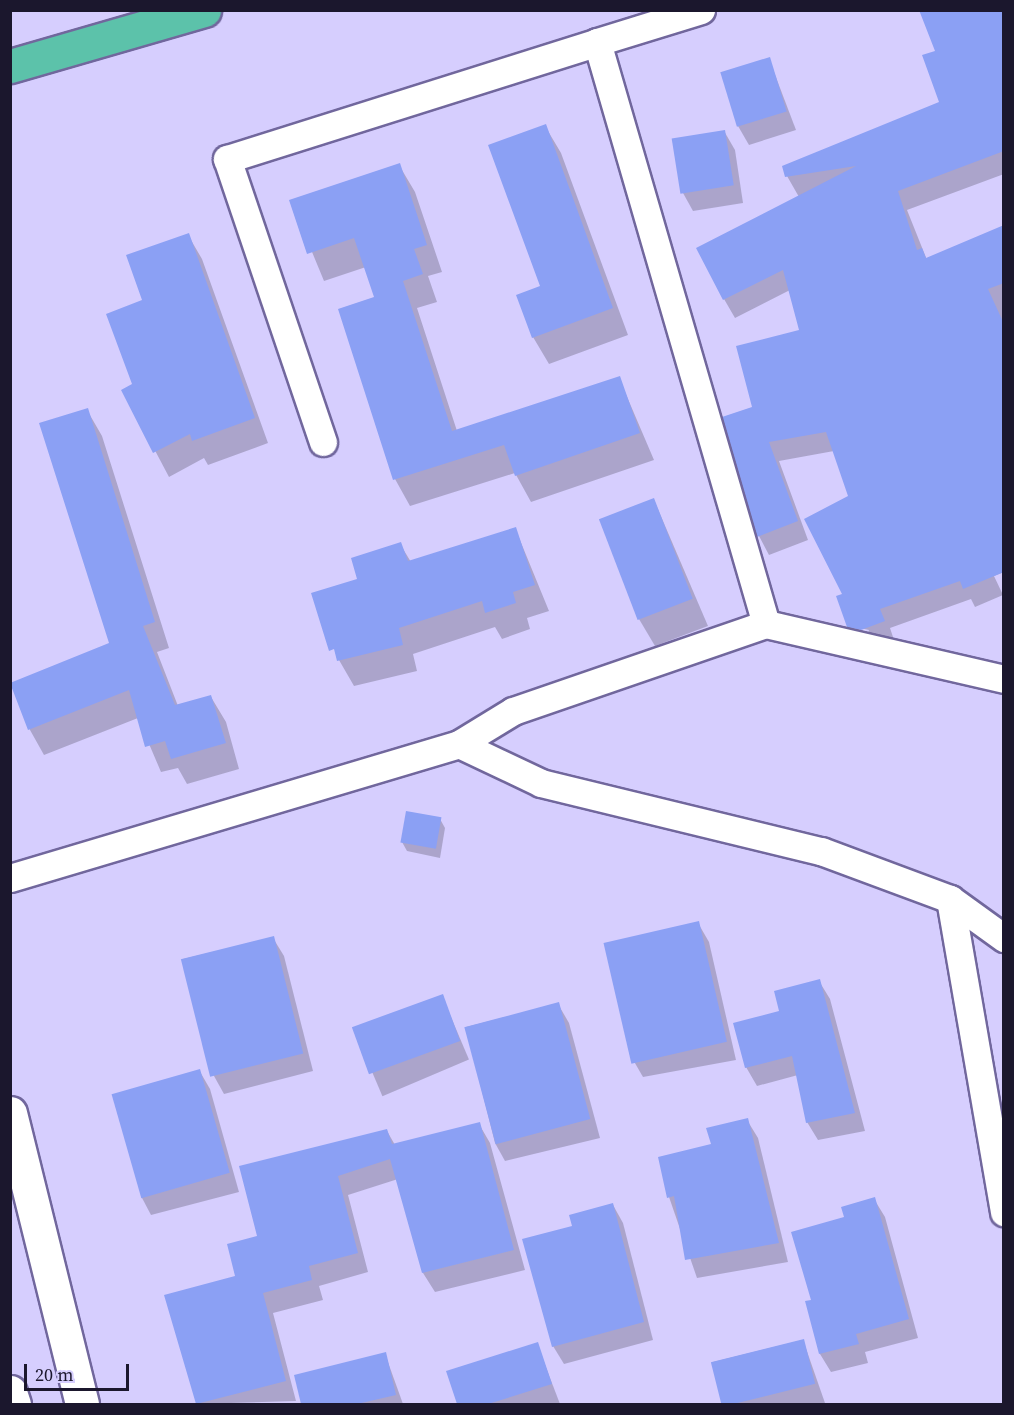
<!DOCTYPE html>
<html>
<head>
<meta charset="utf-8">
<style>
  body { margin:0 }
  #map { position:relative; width:1014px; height:1415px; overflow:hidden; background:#d6cefe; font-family:"Source Serif 4",serif }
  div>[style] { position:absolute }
  .shadow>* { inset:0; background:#0003; transform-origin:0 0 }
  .building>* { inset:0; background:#8ba0f4; transform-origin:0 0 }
  .roads { filter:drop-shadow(2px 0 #71679d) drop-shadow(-2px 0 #71679d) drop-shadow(0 2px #71679d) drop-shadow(0 -2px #71679d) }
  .minor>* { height:27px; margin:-13.5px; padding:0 13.5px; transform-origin:13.5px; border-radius:13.5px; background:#fff }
  .tertiary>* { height:33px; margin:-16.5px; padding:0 16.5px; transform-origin:16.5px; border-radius:16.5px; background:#fff }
  .trunk>* { height:33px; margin:-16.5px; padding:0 16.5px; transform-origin:16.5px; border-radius:16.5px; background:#5cc2aa }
  span { translate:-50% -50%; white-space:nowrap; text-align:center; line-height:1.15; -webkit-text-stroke:6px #d6cefe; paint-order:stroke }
  .frame { position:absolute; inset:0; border:12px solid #1b172d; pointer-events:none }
  .scale { position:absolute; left:24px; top:1364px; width:105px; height:27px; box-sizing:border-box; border:3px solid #1b172d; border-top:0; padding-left:8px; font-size:18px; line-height:21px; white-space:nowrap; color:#1b172d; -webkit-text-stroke:4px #d6cefe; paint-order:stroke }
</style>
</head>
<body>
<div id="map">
  <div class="shadow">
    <div style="clip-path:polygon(evenodd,1004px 10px,1004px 174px,907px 210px,927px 260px,1004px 226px,1004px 572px,994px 576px,1003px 595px,975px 607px,971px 599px,890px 628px,894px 640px,860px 645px,849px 626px,844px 595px,850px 496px,834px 451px,779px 461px,808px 540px,769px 555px,759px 536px,753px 408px,800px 332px,790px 290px,735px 318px,724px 299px,799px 197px,787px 176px,941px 103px,937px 52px,1004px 10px,851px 626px,869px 630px,868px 633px,851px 629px,851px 626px)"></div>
    <div style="clip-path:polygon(769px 59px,796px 130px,749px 145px,738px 126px)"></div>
    <div style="clip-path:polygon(545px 126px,561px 153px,628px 335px,549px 364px,533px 337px,542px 287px)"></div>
    <div style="clip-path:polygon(724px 131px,735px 150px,743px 203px,693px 211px,683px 193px)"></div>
    <div style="clip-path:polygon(399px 165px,415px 192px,442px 272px,428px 276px,437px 302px,417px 308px,457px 431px,619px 378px,654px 460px,531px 502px,515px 473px,410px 506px,395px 479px,376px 298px,366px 267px,324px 281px,291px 201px)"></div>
    <div style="clip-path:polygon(188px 235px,202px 259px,268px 443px,208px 465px,204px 458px,169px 477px,123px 390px,133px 385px,144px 301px)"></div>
    <div style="clip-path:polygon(87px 410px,102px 436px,169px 648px,157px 652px,178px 706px,211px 697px,226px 722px,239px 769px,187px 784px,178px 768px,161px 772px,138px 718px,44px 755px,30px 730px,11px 684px,111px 644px)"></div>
    <div style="clip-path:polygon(654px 500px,708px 626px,655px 646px,639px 619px)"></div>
    <div style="clip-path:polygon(515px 528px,549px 611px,527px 618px,530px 629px,502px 639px,495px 627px,413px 654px,417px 671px,354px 686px,339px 660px,359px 580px,400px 544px,411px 562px)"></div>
    <div style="clip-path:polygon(440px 819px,445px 828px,440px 858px,407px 851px,402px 842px)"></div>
    <div style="clip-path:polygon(698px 923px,709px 942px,736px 1060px,643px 1077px,632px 1058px)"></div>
    <div style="clip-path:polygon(273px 938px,284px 956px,313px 1071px,224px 1094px,214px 1076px,183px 959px)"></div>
    <div style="clip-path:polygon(819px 981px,830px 999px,865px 1131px,818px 1140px,807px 1122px,798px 1075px,757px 1086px,746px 1067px,781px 1013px)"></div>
    <div style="left:442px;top:996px;width:69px;height:94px;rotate:67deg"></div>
    <div style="clip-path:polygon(558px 1004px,569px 1023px,600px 1138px,505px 1161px,495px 1143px,466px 1027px)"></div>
    <div style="clip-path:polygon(199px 1070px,210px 1089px,239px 1192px,151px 1215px,141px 1196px)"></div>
    <div style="clip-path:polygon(747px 1120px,758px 1138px,788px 1262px,697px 1278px,669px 1197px,713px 1145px)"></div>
    <div style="clip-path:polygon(479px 1124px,490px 1143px,525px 1270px,435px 1292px,423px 1273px,398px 1179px,348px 1195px,368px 1272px,319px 1286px,323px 1300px,273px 1313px,296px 1401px,198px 1404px,166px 1296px,237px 1277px,259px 1237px,387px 1131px,395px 1145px)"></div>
    <div style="clip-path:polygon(874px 1199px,885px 1217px,918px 1338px,865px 1352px,868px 1363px,831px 1372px,820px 1354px,813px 1301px)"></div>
    <div style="clip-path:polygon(613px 1205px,623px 1223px,653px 1340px,564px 1364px,553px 1346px,574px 1227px)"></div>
    <div style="clip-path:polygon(803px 1340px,825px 1403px,724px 1404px,713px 1362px)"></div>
    <div style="clip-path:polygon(537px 1344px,560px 1404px,458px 1404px,458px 1401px)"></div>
    <div style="clip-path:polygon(385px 1354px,403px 1404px,303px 1404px,296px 1376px)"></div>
  </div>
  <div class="building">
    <div style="clip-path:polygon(919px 10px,1004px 10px,1004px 151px,898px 191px,917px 250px,922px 248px,926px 258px,1004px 225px,1004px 283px,988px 289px,1004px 324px,1004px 572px,963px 589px,960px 581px,880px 609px,885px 621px,861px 630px,847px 627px,836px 596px,842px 594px,804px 519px,848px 496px,826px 432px,769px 442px,798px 521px,757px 537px,722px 417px,752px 407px,736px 346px,799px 330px,783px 270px,723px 300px,696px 248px,856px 166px,785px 177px,782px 166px,939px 102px,922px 55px,935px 51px)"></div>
    <div style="left:770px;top:57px;width:57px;height:52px;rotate:73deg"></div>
    <div style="clip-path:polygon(546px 124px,613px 308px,532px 338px,516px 295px,540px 286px,488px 145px)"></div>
    <div style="left:725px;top:130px;width:56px;height:54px;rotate:81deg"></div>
    <div style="clip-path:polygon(400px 163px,427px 245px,414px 249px,423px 274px,403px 281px,452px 431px,620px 376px,640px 433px,515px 476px,504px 445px,393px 480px,338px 309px,374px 297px,354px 238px,307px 254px,289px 200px)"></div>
    <div style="clip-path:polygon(189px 233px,255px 418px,192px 441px,190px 434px,153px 453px,121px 390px,132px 384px,106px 314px,142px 300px,126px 255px)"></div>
    <div style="clip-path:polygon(88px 408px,155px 622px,143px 626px,175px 705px,211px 695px,226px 743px,171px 759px,165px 741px,145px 747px,129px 690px,28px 730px,10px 683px,109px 643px,39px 423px)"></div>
    <div style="left:654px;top:498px;width:108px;height:59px;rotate:69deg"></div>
    <div style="clip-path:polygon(516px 527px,535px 585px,513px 592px,516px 603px,485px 613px,482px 601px,399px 628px,403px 645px,337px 661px,334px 649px,329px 651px,311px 593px,357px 579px,351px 558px,401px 542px,408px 561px)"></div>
    <div style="left:406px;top:811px;width:36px;height:32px;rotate:10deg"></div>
    <div style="left:699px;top:921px;width:124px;height:98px;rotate:77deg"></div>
    <div style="left:274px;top:936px;width:121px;height:96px;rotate:76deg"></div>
    <div style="clip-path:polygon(820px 979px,855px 1113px,806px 1123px,792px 1056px,745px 1068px,733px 1023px,779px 1011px,774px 991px)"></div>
    <div style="left:443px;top:994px;width:50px;height:97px;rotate:70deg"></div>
    <div style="left:559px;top:1002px;width:121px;height:98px;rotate:75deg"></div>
    <div style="left:200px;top:1069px;width:108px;height:92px;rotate:74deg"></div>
    <div style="clip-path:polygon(748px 1118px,779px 1243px,685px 1260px,674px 1196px,667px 1198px,658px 1157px,711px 1144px,706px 1128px)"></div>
    <div style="clip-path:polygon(480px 1122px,514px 1250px,422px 1273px,390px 1159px,338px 1176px,358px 1253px,309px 1266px,312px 1280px,263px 1293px,286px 1381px,196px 1404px,164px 1295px,235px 1276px,227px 1244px,257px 1236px,239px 1166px,387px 1129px,392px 1144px)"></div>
    <div style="clip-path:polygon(875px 1197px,909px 1319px,856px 1334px,859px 1344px,819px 1354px,805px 1301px,811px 1300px,791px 1232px,844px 1217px,841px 1207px)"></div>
    <div style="clip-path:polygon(613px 1203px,644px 1322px,552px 1347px,522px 1239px,572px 1226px,569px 1215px)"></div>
    <div style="left:804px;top:1339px;width:46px;height:96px;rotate:76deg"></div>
    <div style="clip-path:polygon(538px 1342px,552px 1384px,488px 1404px,457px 1404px,446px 1371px)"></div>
    <div style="clip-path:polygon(386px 1352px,396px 1395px,357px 1404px,301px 1404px,294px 1375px)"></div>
  </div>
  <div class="roads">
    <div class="minor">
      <div style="left:701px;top:10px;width:109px;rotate:162.9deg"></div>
      <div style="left:597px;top:42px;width:606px;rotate:73.81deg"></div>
      <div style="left:323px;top:442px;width:299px;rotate:-108.7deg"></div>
      <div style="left:227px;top:159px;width:388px;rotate:-17.5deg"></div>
      <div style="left:459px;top:744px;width:91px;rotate:25.4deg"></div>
      <div style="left:541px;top:783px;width:288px;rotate:13.7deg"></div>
      <div style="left:821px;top:851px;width:138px;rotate:20.4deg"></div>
      <div style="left:950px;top:899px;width:67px;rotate:35.8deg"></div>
      <div style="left:10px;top:878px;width:469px;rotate:-16.6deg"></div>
      <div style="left:459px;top:744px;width:63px;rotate:-31.4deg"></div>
      <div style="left:513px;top:711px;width:268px;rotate:-19deg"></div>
      <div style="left:766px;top:624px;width:244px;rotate:13deg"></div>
      <div style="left:950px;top:899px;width:318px;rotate:80.2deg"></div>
    </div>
    <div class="tertiary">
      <div style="left:10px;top:1113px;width:300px;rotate:76.1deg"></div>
      <div style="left:10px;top:1392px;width:13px;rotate:72deg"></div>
    </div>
    <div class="trunk">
      <div style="left:10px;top:66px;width:202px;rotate:-16.1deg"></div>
    </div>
  </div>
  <div class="frame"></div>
  <div class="scale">20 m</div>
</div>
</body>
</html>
